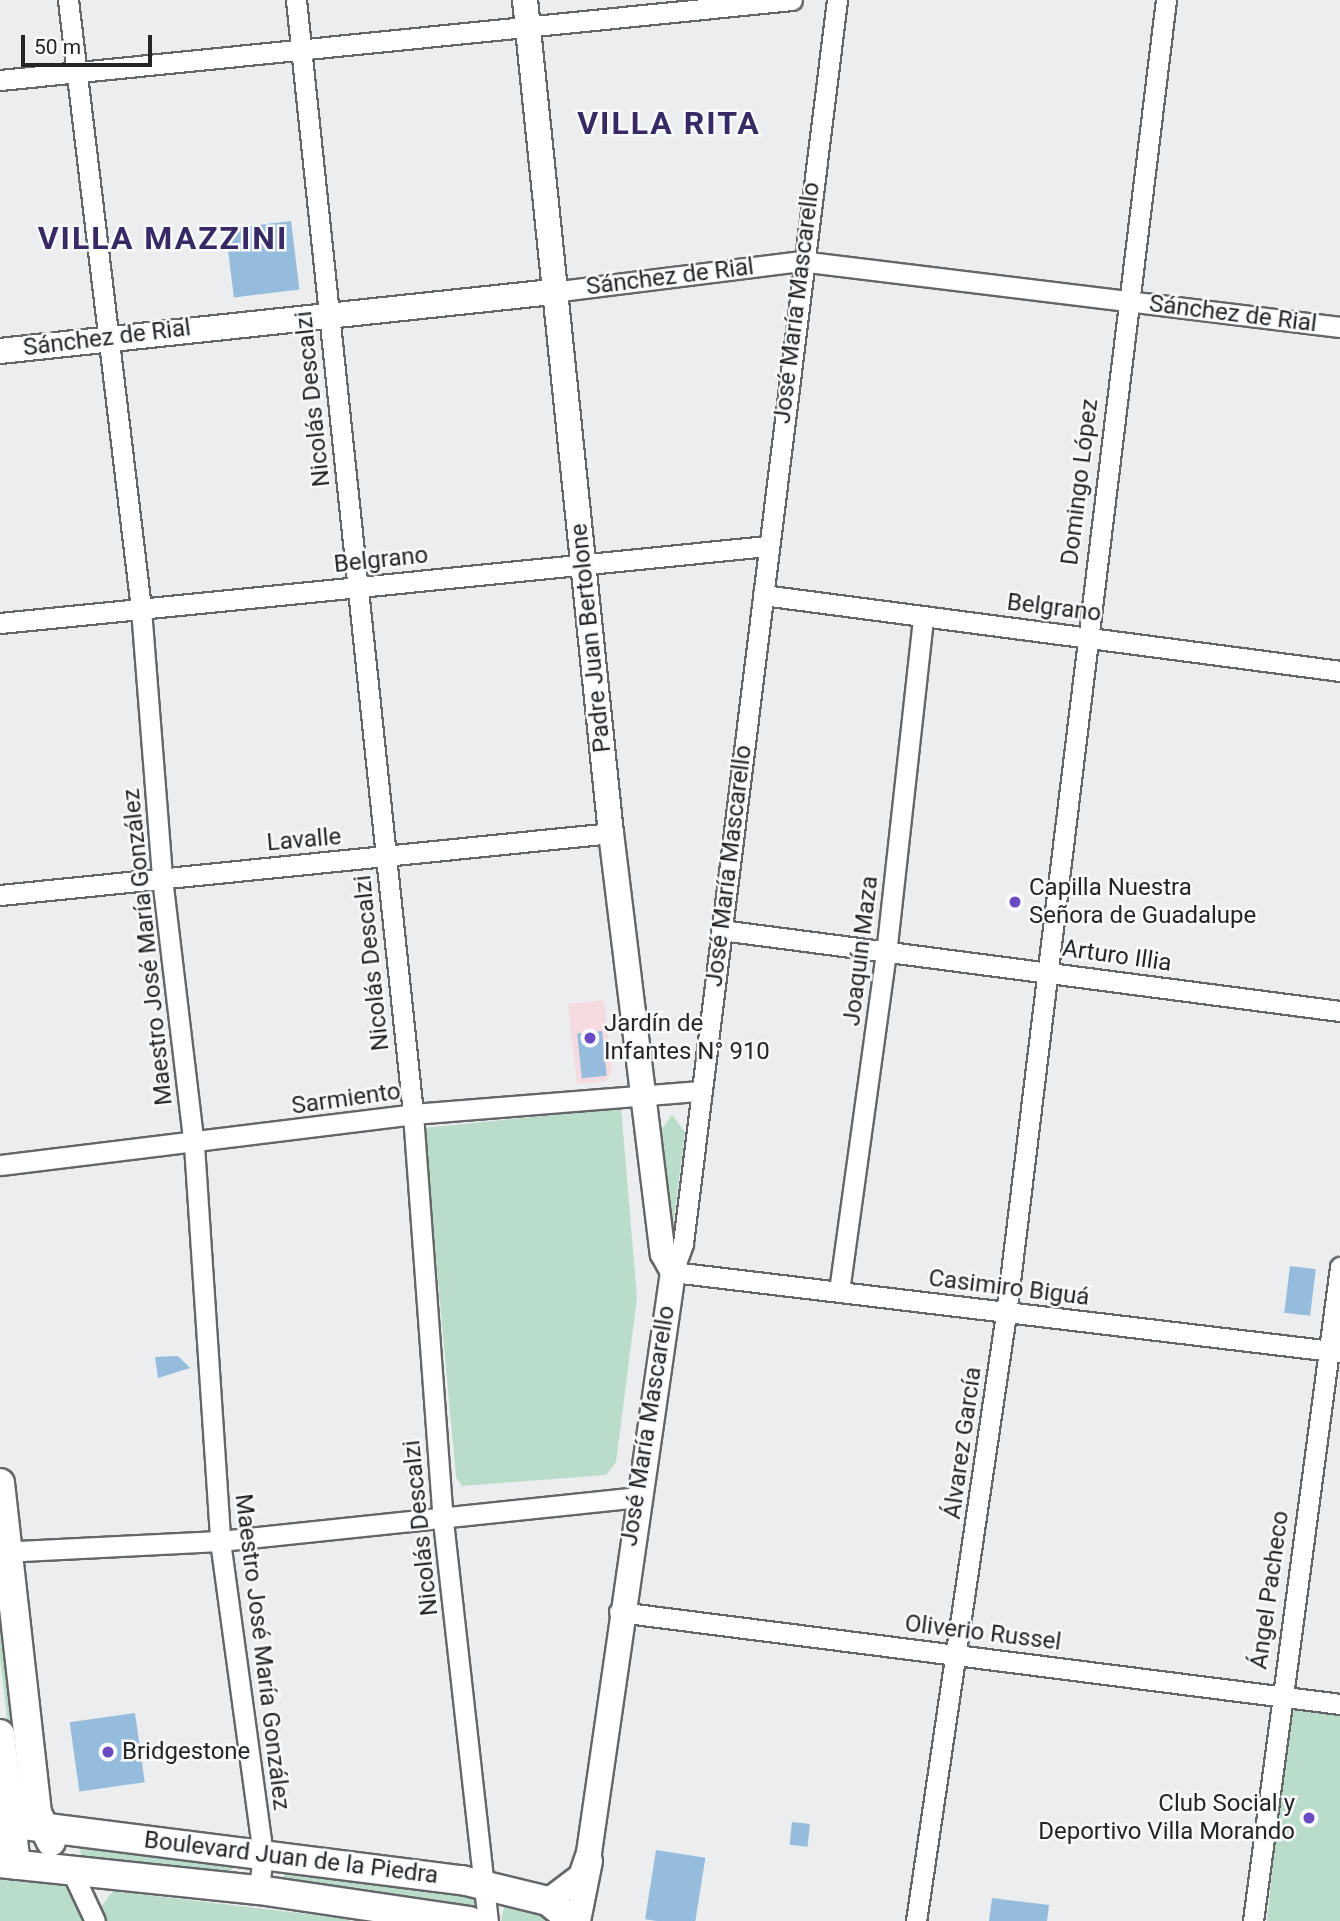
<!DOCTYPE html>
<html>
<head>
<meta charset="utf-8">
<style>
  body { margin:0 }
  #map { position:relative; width:1340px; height:1921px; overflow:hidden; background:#ebedee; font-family:Roboto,sans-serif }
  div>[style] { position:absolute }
  .education>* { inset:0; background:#f5dbe0 }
  .green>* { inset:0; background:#baddcb }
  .building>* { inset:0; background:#96bcdd; transform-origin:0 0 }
  .roads { filter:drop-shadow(2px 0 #656667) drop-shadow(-2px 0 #656667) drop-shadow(0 2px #656667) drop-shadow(0 -2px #656667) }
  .minor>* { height:19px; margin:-9.5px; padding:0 9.5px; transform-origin:9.5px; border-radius:9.5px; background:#fff }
  .tertiary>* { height:24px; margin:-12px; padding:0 12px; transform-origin:12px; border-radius:12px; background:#fff }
  .secondary>* { height:28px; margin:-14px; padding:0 14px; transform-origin:14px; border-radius:14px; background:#fff }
  .dots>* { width:19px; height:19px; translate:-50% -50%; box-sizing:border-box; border:4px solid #f9fafb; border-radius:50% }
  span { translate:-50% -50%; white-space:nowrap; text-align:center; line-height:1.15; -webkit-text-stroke:5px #f9fafb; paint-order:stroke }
  .street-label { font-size:24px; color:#252526 }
  .poi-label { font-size:24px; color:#252526 }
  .left { translate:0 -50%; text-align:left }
  .right { translate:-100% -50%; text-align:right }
  .district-label { font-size:32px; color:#372964; font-weight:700; letter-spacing:2px }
  .scale { position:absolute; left:21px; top:35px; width:131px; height:32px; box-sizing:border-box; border:4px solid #252526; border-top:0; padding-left:9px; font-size:21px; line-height:24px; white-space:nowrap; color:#252526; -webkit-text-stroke:5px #f9fafb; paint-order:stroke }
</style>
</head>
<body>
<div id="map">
  <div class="education">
    <div style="clip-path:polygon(604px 1000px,612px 1072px,606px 1081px,577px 1084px,568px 1004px)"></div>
  </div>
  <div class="green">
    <div style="clip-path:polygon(621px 1108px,637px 1298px,616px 1462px,606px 1475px,462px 1486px,456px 1477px,424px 1128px)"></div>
    <div style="clip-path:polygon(672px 1115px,685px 1132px,673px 1226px,658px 1134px)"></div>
    <div style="clip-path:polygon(0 1574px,26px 1793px,16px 1794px,0 1658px)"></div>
    <div style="clip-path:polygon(1296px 1704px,1340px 1706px,1340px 1921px,1267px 1921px,1288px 1716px)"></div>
    <div style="clip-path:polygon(79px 1845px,231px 1863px,233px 1869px,224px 1875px,82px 1859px)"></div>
    <div style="clip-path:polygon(283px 1870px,482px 1891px,483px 1910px,286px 1884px)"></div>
    <div style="clip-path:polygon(0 1873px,56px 1878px,80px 1902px,88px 1921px,0 1921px)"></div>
    <div style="clip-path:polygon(113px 1891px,349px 1919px,350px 1921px,107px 1921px,101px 1907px)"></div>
    <div style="clip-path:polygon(513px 1902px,544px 1910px,554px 1921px,501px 1921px,504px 1907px)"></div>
  </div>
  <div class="building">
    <div style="left:291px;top:221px;width:69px;height:66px;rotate:83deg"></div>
    <div style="left:602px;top:1031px;width:45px;height:25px;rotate:84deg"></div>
    <div style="left:1290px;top:1266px;width:26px;height:47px;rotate:7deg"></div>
    <div style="clip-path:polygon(178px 1356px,190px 1368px,158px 1378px,155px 1357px)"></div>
    <div style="left:135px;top:1713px;width:70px;height:66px;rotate:82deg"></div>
    <div style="left:792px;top:1822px;width:18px;height:23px;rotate:6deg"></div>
    <div style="left:656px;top:1850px;width:50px;height:70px;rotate:9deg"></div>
    <div style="clip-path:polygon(992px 1898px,1049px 1905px,1047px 1921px,989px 1921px)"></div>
  </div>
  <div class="roads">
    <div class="minor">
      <div style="left:68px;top:0;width:613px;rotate:83.16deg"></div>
      <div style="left:141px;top:609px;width:270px;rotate:85.5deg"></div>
      <div style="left:162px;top:878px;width:269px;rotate:83.2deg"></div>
      <div style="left:194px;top:1145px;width:397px;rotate:86.2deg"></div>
      <div style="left:220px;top:1541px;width:317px;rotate:82.2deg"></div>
      <div style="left:263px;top:1855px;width:35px;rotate:97deg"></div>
      <div style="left:296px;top:0;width:1120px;rotate:84deg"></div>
      <div style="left:413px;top:1114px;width:408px;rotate:85.8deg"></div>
      <div style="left:443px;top:1521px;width:403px;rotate:83.6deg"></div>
      <div style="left:837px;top:0;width:1253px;rotate:97.06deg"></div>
      <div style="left:683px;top:1244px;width:30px;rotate:110deg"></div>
      <div style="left:673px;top:1272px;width:672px;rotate:6.84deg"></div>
      <div style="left:0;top:80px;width:796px;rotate:-5.77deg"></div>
      <div style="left:552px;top:292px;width:250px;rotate:-7.1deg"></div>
      <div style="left:800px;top:261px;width:544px;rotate:6.97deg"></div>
      <div style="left:763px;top:595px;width:582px;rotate:7.5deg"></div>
      <div style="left:0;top:623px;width:771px;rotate:-5.73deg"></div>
      <div style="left:0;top:895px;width:614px;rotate:-5.79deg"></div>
      <div style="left:721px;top:930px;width:624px;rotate:7.46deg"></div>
      <div style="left:0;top:1165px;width:416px;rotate:-7deg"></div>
      <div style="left:413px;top:1114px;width:288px;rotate:-4.6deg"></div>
      <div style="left:839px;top:1291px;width:340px;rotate:-82.1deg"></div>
      <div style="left:886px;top:954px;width:339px;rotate:-83.7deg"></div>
      <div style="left:0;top:1552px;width:220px;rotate:-2.9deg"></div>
      <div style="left:220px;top:1541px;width:419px;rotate:-6deg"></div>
      <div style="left:619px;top:1612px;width:727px;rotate:7.27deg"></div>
      <div style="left:71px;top:1870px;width:56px;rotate:64.8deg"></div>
      <div style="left:916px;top:1921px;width:614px;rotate:-81.57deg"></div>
      <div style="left:1006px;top:1314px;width:1324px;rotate:-83.06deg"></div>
      <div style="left:1253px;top:1921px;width:660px;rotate:-82.42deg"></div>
    </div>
    <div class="tertiary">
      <div style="left:525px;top:0;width:837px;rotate:84.11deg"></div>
      <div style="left:611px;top:833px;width:424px;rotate:83deg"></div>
      <div style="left:663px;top:1254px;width:21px;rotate:61deg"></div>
      <div style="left:673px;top:1272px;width:587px;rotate:98.23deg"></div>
      <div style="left:589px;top:1853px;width:24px;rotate:109deg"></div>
      <div style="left:581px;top:1876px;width:41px;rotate:142.9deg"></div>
      <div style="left:0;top:351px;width:555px;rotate:-6.1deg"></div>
      <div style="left:578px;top:1921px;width:61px;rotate:-78.7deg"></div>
    </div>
    <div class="secondary">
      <div style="left:0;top:1483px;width:332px;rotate:83.6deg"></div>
      <div style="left:37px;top:1813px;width:32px;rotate:64deg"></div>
      <div style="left:0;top:1734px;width:132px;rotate:83deg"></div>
      <div style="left:0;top:1822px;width:466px;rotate:7.2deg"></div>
      <div style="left:462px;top:1880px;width:89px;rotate:13.7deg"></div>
      <div style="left:548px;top:1901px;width:32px;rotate:39deg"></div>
      <div style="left:0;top:1863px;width:260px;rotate:6deg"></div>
      <div style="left:259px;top:1890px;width:213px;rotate:8.4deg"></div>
    </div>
  </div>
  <div class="dots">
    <div style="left:1015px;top:902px;background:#6b4bc4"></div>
    <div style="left:590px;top:1038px;background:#6b4bc4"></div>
    <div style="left:108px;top:1752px;background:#6b4bc4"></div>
    <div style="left:1309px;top:1818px;background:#6b4bc4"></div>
  </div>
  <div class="street-label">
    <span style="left:670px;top:277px;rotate:-7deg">Sánchez de Rial</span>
    <span style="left:797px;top:303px;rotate:-83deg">José María Mascarello</span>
    <span style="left:1233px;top:314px;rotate:7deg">Sánchez de Rial</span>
    <span style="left:107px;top:338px;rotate:-7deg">Sánchez de Rial</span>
    <span style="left:313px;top:399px;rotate:-96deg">Nicolás Descalzi</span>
    <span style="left:1080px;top:482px;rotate:-83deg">Domingo López</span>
    <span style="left:381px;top:560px;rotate:-6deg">Belgrano</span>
    <span style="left:1054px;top:608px;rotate:7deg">Belgrano</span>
    <span style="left:591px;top:638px;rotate:-96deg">Padre Juan Bertolone</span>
    <span style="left:304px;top:840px;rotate:-5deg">Lavalle</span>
    <span style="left:729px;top:866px;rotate:-83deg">José María Mascarello</span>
    <span style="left:148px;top:947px;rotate:-96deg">Maestro José María González</span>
    <span style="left:861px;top:951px;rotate:-83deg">Joaquín Maza</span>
    <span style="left:1117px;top:956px;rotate:8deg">Arturo Illia</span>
    <span style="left:372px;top:963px;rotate:-96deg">Nicolás Descalzi</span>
    <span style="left:346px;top:1099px;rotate:-8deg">Sarmiento</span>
    <span style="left:1009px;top:1288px;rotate:7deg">Casimiro Biguá</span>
    <span style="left:648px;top:1426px;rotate:-81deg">José María Mascarello</span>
    <span style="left:963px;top:1443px;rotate:-82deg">Álvarez García</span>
    <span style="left:421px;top:1528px;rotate:-96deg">Nicolás Descalzi</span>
    <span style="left:1270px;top:1590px;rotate:-82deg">Ángel Pacheco</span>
    <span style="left:983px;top:1633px;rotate:7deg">Oliverio Russel</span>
    <span style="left:262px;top:1652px;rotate:83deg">Maestro José María González</span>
    <span style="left:291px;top:1858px;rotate:7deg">Boulevard Juan de la Piedra</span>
  </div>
  <div class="poi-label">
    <span class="left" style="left:1029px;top:902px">Capilla Nuestra<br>Señora de Guadalupe</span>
    <span class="left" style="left:604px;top:1038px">Jardín de<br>Infantes N° 910</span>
    <span class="left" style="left:122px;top:1752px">Bridgestone</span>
    <span class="right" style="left:1295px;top:1818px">Club Social y<br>Deportivo Villa Morando</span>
  </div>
  <div class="district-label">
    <span style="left:669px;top:123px">VILLA RITA</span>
    <span style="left:163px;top:238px">VILLA MAZZINI</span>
  </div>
  <div class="scale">50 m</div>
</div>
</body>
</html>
